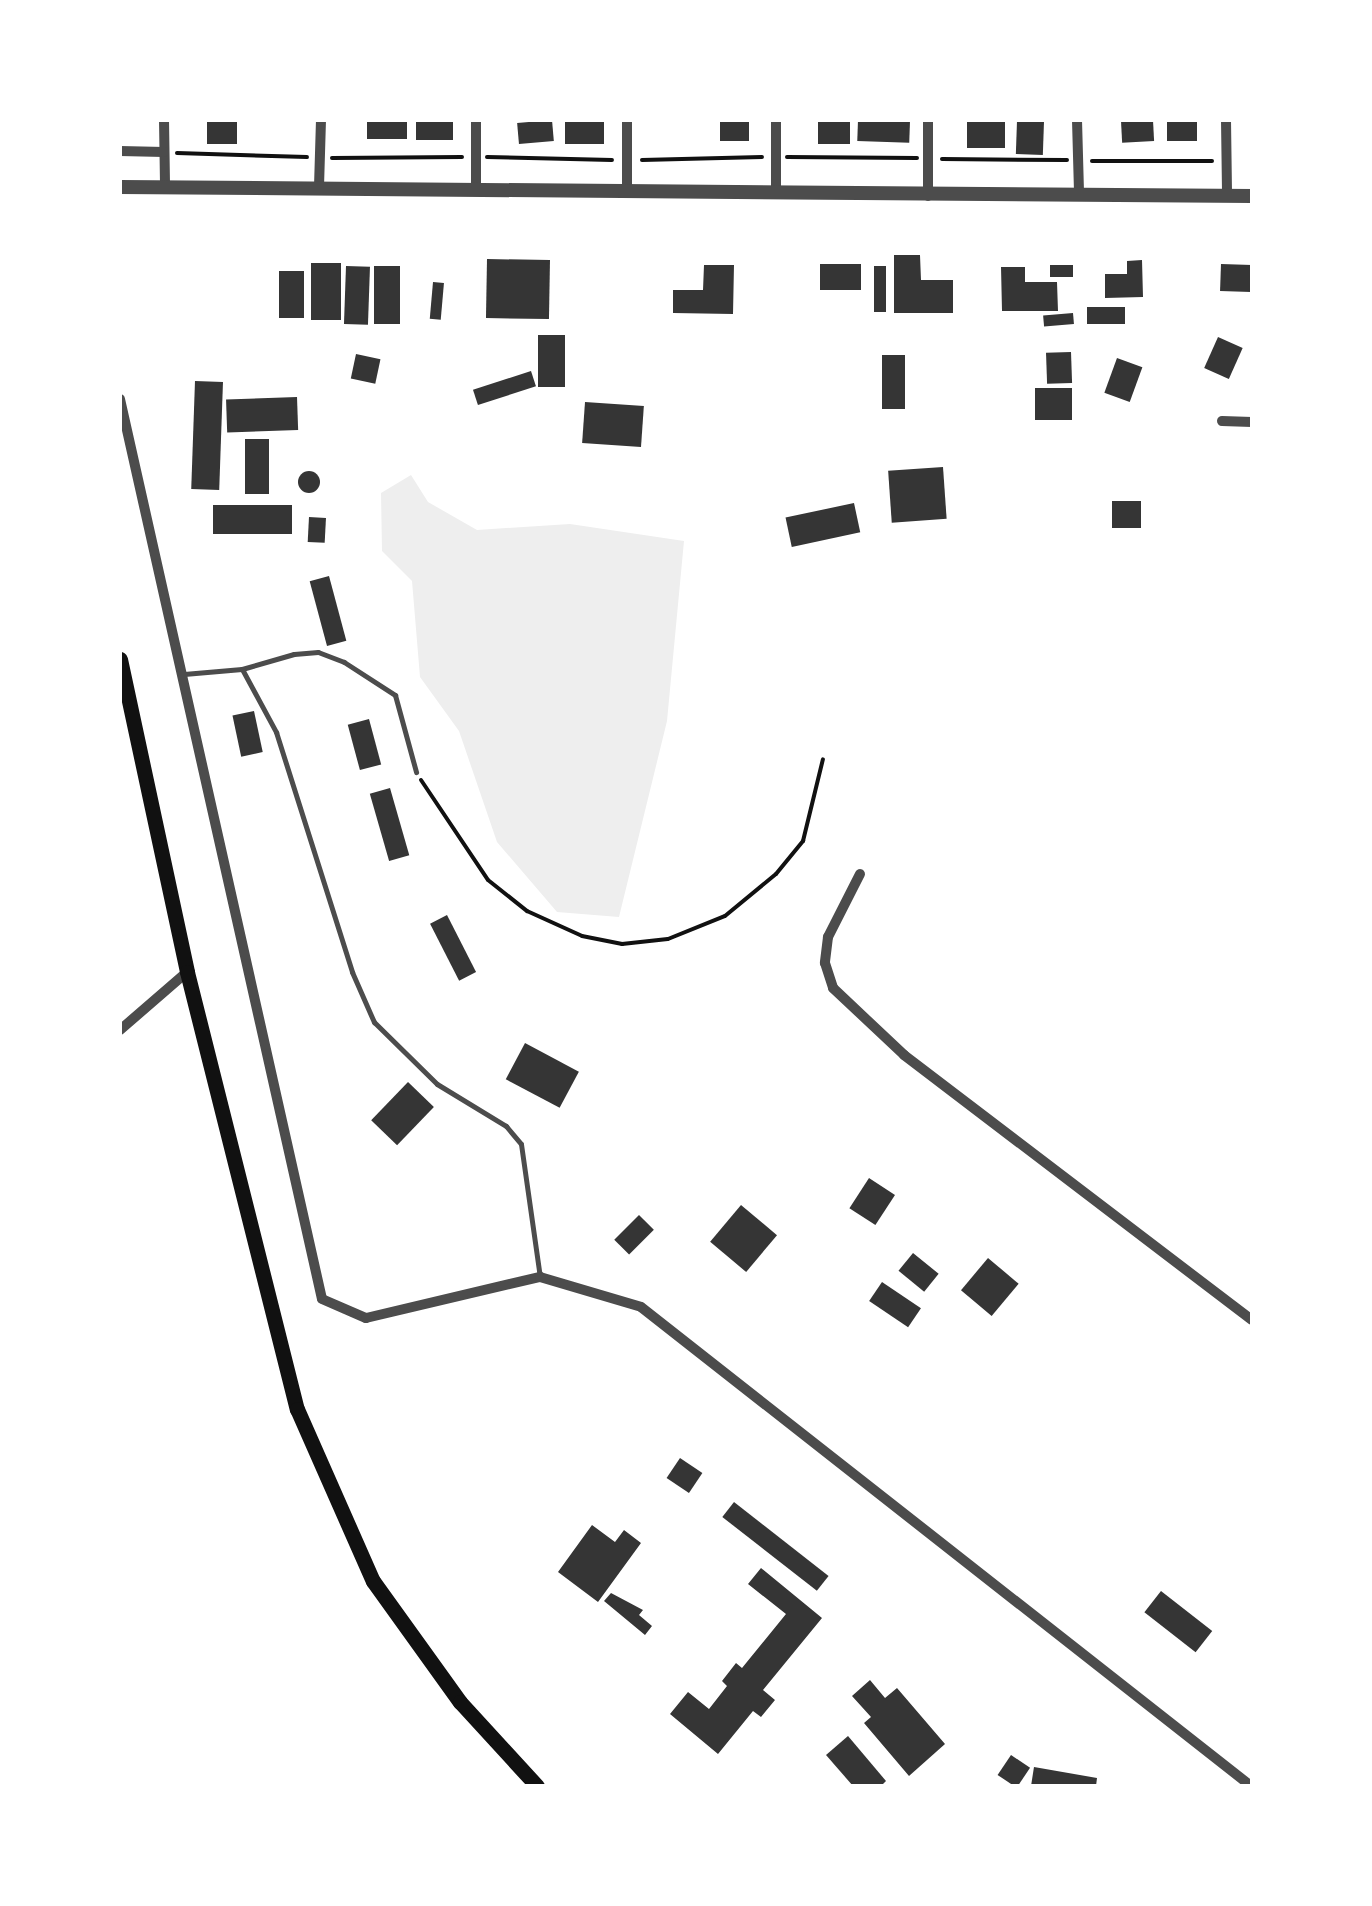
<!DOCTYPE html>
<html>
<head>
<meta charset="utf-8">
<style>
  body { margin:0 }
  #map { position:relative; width:1372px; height:1906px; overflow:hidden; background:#fff; font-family:Georgia,serif }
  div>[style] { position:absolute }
  .green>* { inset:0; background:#eee }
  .building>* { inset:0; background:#353535; transform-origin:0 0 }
  .round { border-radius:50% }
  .path>* { height:4px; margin:-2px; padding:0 2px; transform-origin:2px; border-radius:2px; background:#111 }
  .service>* { height:5px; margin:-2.5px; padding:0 2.5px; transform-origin:2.5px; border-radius:2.5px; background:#4c4c4c }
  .minor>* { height:10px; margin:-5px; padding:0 5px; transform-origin:5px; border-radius:5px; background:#4c4c4c }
  .tertiary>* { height:14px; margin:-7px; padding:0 7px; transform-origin:7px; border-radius:7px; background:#4c4c4c }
  .secondary>* { height:15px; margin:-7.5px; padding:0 7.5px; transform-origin:7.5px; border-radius:7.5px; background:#111 }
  span { translate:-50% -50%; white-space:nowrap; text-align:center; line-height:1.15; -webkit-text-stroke:8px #fff; paint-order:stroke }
  .frame { position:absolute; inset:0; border:122px solid #fff; pointer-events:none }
</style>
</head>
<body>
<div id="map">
  <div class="green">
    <div style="clip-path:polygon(411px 475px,428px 502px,477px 530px,570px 524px,684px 541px,667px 721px,619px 917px,557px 912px,497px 842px,459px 731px,420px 677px,412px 581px,382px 551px,381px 493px)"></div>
  </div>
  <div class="building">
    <div style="left:207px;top:120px;width:30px;height:24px"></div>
    <div style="left:367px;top:120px;width:40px;height:19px"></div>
    <div style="left:416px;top:120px;width:37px;height:20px"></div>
    <div style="left:552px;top:120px;width:21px;height:35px;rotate:85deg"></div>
    <div style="left:565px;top:120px;width:39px;height:24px"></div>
    <div style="left:720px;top:120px;width:29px;height:21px"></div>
    <div style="left:818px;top:120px;width:32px;height:24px"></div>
    <div style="left:858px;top:120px;width:52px;height:21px;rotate:2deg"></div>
    <div style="left:967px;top:120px;width:38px;height:28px"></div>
    <div style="left:1153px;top:120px;width:21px;height:32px;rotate:87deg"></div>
    <div style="left:1017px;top:121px;width:27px;height:33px;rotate:2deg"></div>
    <div style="left:1167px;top:121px;width:30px;height:20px"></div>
    <div style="clip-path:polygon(894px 255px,920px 255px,921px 280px,953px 280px,953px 313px,894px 313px)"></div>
    <div style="left:487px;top:259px;width:63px;height:59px;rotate:1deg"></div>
    <div style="clip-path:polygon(1142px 260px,1143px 297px,1105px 298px,1105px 274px,1127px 274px,1127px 261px)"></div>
    <div style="left:311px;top:263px;width:30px;height:57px"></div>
    <div style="left:820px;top:264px;width:41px;height:26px"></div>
    <div style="left:1221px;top:264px;width:31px;height:27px;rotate:2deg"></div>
    <div style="clip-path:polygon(704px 265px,734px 265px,733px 314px,673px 313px,673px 290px,703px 290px)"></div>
    <div style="left:1050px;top:265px;width:23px;height:12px"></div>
    <div style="left:346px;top:266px;width:24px;height:58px;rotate:2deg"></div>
    <div style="left:374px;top:266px;width:26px;height:58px"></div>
    <div style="left:874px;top:266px;width:12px;height:46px"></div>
    <div style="clip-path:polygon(1001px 267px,1025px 267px,1025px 282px,1057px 282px,1058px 311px,1002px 311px)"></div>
    <div style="left:279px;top:271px;width:25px;height:47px"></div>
    <div style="left:433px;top:282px;width:11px;height:37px;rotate:5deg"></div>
    <div style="left:1087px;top:307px;width:38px;height:17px"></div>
    <div style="left:1073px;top:313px;width:11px;height:30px;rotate:85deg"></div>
    <div style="left:538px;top:335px;width:27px;height:52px"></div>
    <div style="left:1218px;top:337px;width:27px;height:34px;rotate:24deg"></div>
    <div style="left:1071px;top:352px;width:31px;height:25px;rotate:88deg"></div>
    <div style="left:356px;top:354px;width:25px;height:25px;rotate:12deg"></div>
    <div style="left:882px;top:355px;width:23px;height:54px"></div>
    <div style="left:1117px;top:358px;width:27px;height:37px;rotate:20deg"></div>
    <div style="left:531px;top:371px;width:16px;height:61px;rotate:72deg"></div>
    <div style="left:195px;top:381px;width:28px;height:108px;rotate:2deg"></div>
    <div style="left:1035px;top:388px;width:37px;height:32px"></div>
    <div style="left:297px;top:397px;width:33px;height:71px;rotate:88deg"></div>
    <div style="left:585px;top:402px;width:59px;height:41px;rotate:4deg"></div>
    <div style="left:245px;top:439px;width:24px;height:55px"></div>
    <div style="left:943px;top:467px;width:52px;height:55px;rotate:86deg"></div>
    <div class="round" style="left:298px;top:471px;width:22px;height:22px"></div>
    <div style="left:1112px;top:501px;width:29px;height:27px"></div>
    <div style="left:854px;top:503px;width:30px;height:70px;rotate:78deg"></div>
    <div style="left:213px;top:505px;width:79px;height:29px"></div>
    <div style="left:309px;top:517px;width:17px;height:25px;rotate:3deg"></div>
    <div style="left:329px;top:576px;width:67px;height:20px;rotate:75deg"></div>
    <div style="left:254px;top:711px;width:42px;height:22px;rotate:78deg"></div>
    <div style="left:369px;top:719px;width:47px;height:22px;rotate:75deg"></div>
    <div style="left:390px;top:788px;width:70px;height:21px;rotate:74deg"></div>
    <div style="left:447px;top:915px;width:64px;height:19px;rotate:63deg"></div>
    <div style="left:525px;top:1043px;width:61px;height:41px;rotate:28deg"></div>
    <div style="left:408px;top:1082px;width:36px;height:53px;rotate:44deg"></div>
    <div style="left:869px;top:1178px;width:31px;height:36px;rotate:33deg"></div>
    <div style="left:741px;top:1205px;width:47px;height:48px;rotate:40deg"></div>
    <div style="left:639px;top:1215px;width:21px;height:35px;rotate:45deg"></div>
    <div style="left:913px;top:1253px;width:33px;height:23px;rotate:39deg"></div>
    <div style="left:988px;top:1258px;width:40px;height:42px;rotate:40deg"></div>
    <div style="left:882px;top:1282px;width:47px;height:23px;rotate:34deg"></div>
    <div style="left:680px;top:1458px;width:27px;height:24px;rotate:34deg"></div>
    <div style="left:734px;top:1502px;width:120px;height:19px;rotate:38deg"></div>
    <div style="clip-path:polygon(592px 1525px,615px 1542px,624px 1530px,641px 1543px,598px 1602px,558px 1572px)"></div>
    <div style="clip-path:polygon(761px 1568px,822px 1618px,763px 1690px,775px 1700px,761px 1717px,753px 1711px,718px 1754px,670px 1714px,688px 1692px,709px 1709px,727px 1686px,722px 1681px,736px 1663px,742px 1668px,786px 1614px,748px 1584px)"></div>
    <div style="left:1161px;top:1591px;width:65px;height:27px;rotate:38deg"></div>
    <div style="clip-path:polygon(611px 1593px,643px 1610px,639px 1615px,652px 1626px,645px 1635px,604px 1601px)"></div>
    <div style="clip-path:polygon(870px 1680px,885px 1698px,897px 1688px,945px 1744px,909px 1776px,864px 1723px,871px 1717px,852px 1696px)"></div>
    <div style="clip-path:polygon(848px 1736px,886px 1781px,881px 1786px,853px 1786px,826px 1755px)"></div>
    <div style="left:1011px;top:1755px;width:23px;height:24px;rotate:34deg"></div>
    <div style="clip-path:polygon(1034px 1767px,1097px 1778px,1096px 1786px,1031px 1786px)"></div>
  </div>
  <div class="path">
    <div style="left:177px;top:153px;width:130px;rotate:1.8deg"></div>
    <div style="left:487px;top:157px;width:125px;rotate:1.4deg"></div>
    <div style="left:787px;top:157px;width:130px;rotate:0.4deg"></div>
    <div style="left:332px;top:158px;width:130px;rotate:-0.4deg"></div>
    <div style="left:942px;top:159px;width:125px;rotate:0.5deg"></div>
    <div style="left:642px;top:160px;width:120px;rotate:-1.4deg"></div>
    <div style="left:1092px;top:161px;width:120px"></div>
    <div style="left:421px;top:780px;width:120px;rotate:56.2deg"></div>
    <div style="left:488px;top:880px;width:50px;rotate:38.5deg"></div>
    <div style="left:527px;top:911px;width:60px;rotate:24.4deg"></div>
    <div style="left:582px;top:936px;width:41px;rotate:11.3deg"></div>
    <div style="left:622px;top:944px;width:46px;rotate:-6.2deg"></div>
    <div style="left:668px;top:939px;width:61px;rotate:-22deg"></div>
    <div style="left:725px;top:916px;width:66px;rotate:-39.5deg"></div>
    <div style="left:776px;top:874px;width:43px;rotate:-50.7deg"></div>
    <div style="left:803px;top:841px;width:84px;rotate:-76.3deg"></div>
  </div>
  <div class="service">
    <div style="left:242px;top:669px;width:72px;rotate:61.6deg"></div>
    <div style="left:276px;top:732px;width:252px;rotate:72.4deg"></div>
    <div style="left:352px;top:972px;width:55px;rotate:66.3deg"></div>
    <div style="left:374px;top:1022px;width:88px;rotate:44.5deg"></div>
    <div style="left:437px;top:1084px;width:81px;rotate:31.3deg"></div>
    <div style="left:506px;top:1126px;width:23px;rotate:50deg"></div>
    <div style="left:521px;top:1144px;width:134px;rotate:81.9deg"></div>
    <div style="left:184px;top:674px;width:58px;rotate:-4.9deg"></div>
    <div style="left:242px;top:669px;width:54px;rotate:-16.1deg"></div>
    <div style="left:294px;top:654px;width:24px;rotate:-5deg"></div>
    <div style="left:318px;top:652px;width:28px;rotate:21deg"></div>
    <div style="left:344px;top:662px;width:61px;rotate:32.9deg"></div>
    <div style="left:395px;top:695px;width:80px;rotate:74.7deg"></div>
  </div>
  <div class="minor">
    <div style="left:164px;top:120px;width:67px;rotate:89.1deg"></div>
    <div style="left:1077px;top:120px;width:73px;rotate:88.4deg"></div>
    <div style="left:1226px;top:120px;width:75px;rotate:89.2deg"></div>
    <div style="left:120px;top:151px;width:44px;rotate:1.3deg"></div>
    <div style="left:319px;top:187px;width:67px;rotate:-88.3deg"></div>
    <div style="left:476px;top:187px;width:67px;rotate:-90deg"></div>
    <div style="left:627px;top:190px;width:70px;rotate:-90deg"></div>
    <div style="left:776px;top:193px;width:73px;rotate:-90deg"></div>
    <div style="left:928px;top:196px;width:76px;rotate:-90deg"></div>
    <div style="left:120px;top:399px;width:922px;rotate:77.35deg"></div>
    <div style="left:322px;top:1299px;width:48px;rotate:23.4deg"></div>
    <div style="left:366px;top:1318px;width:179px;rotate:-13.3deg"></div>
    <div style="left:540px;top:1277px;width:105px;rotate:16.5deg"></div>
    <div style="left:641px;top:1307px;width:776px;rotate:38.14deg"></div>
    <div style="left:1222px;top:421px;width:30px;rotate:2deg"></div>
    <div style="left:860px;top:874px;width:71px;rotate:116.9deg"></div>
    <div style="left:828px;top:937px;width:26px;rotate:97deg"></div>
    <div style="left:825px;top:963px;width:26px;rotate:72deg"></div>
    <div style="left:833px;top:988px;width:98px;rotate:43.3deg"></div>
    <div style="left:904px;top:1055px;width:437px;rotate:37.3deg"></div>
    <div style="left:120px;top:1030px;width:89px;rotate:-40.9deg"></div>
  </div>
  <div class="tertiary">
    <div style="left:120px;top:187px;width:1132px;rotate:0.46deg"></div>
  </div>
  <div class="secondary">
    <div style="left:120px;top:659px;width:320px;rotate:77.9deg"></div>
    <div style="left:187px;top:972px;width:451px;rotate:75.9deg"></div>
    <div style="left:297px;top:1409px;width:188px;rotate:66.2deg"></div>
    <div style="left:373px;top:1581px;width:149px;rotate:54.3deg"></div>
    <div style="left:460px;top:1702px;width:114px;rotate:47.5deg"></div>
  </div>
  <div class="frame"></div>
</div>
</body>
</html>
